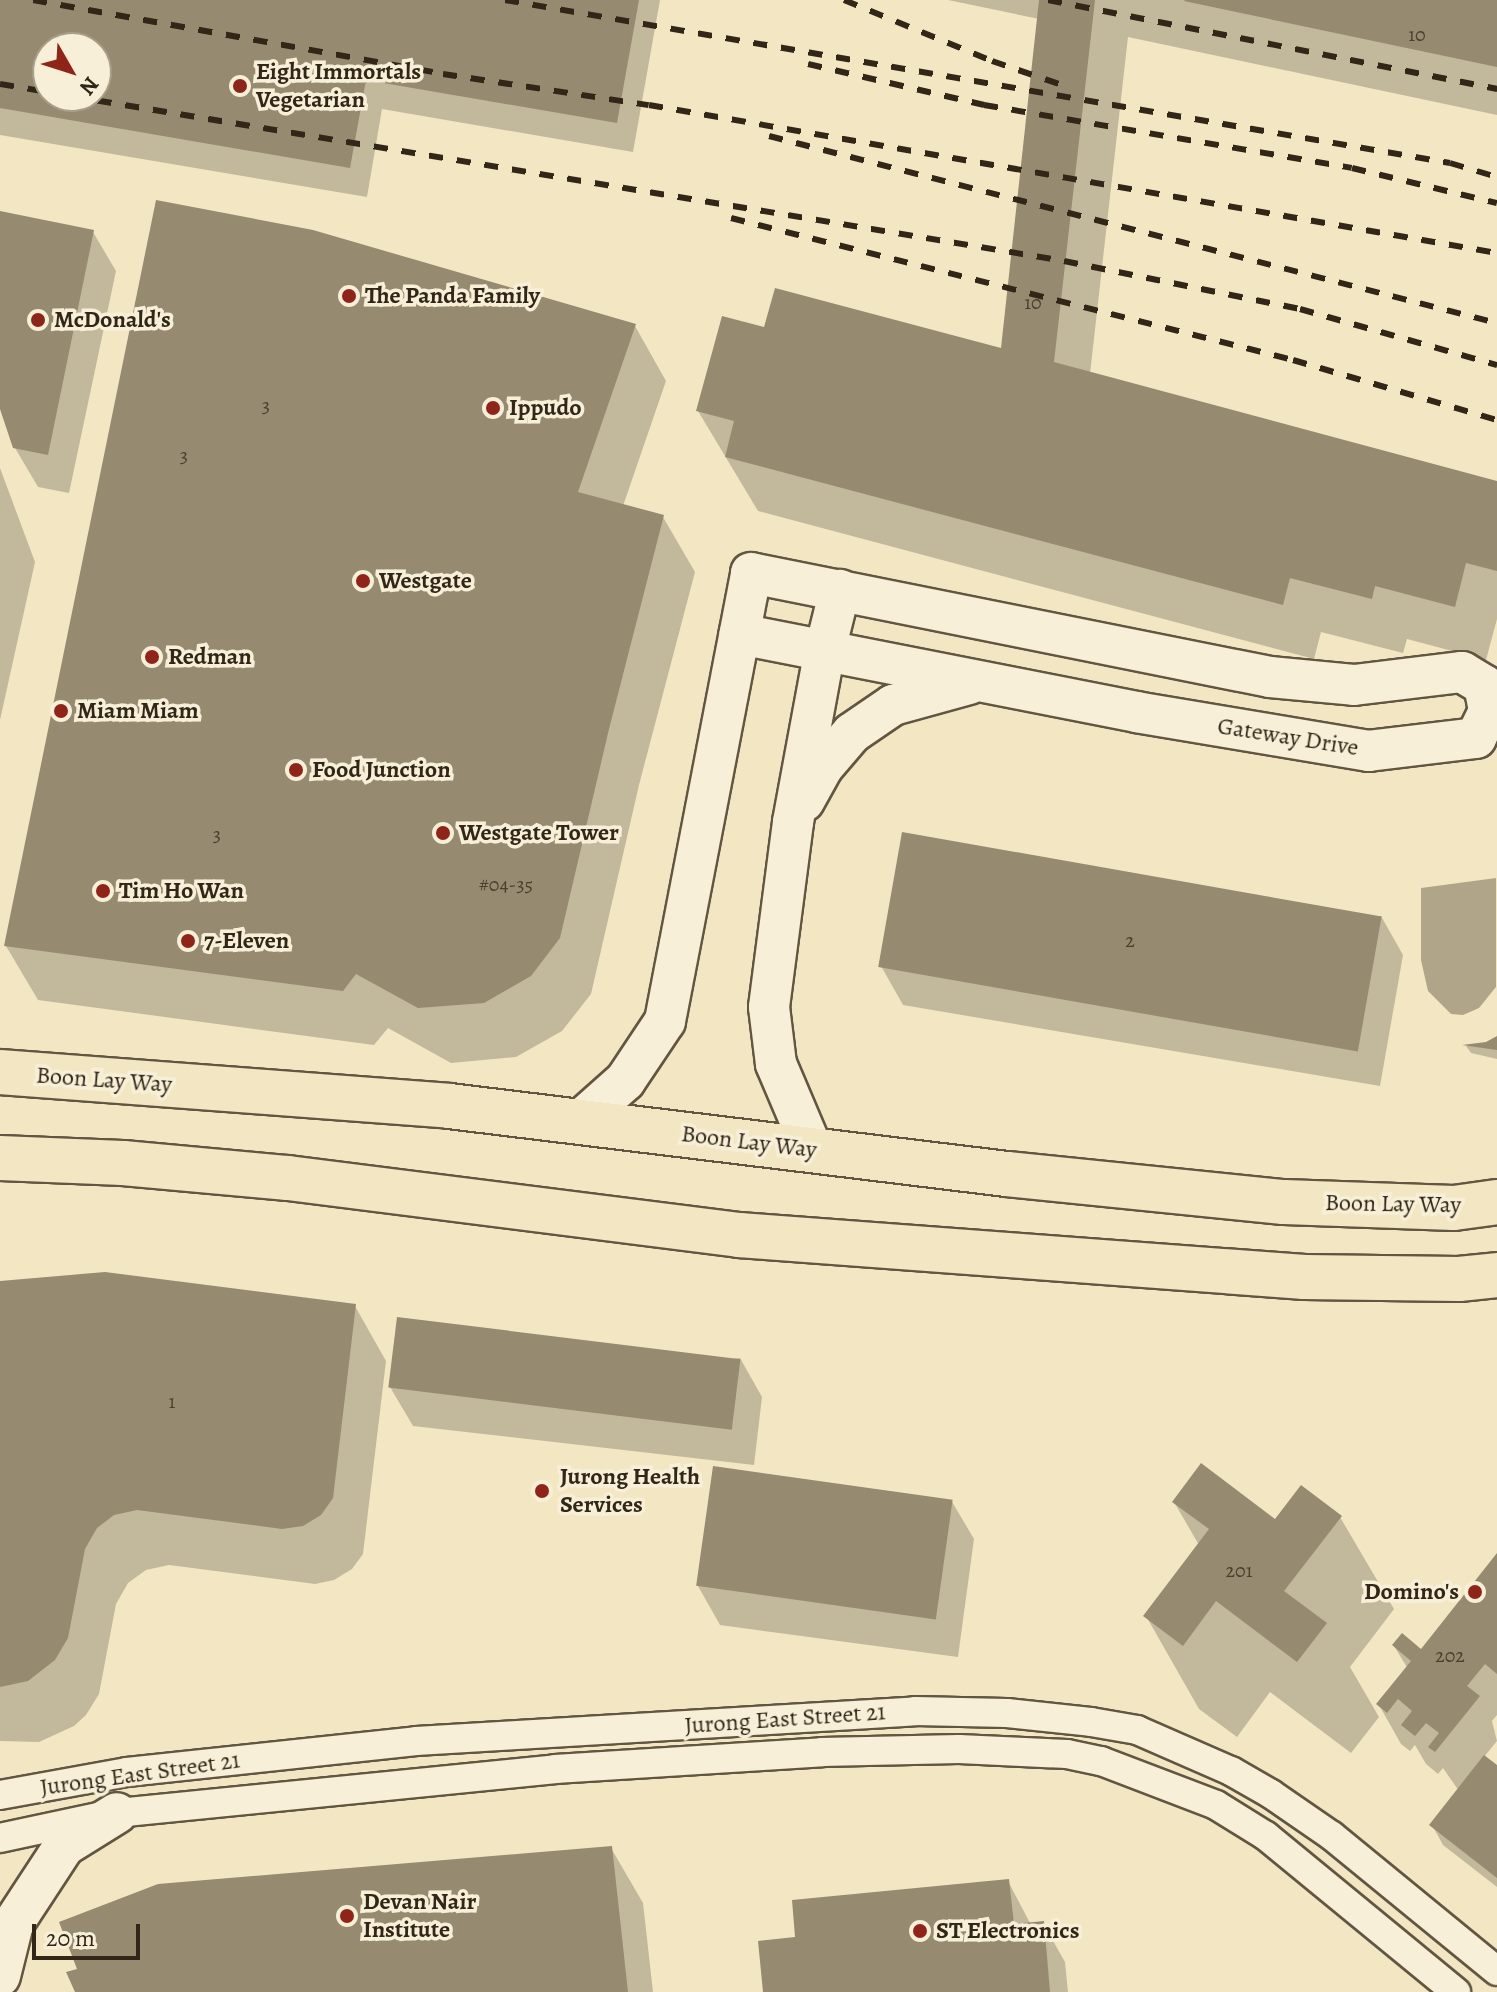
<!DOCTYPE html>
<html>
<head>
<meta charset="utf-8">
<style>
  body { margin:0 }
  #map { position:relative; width:1497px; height:1992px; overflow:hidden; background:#f3e7c3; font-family:Alegreya,serif }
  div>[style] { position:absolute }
  .water>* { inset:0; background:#b1a589 }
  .shadow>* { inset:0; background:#0003 }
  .building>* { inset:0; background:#968a70; transform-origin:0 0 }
  .roads { filter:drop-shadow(2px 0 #625642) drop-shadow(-2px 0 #625642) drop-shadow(0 2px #625642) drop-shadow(0 -2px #625642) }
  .street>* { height:28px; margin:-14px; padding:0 14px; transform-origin:14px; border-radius:14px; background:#f7efd8 }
  .secondary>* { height:40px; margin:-20px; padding:0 20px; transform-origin:20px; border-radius:20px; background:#f7efd8 }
  .primary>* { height:44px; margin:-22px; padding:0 22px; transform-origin:22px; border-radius:22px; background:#f3e7c3 }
  .rail>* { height:6px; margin-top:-3px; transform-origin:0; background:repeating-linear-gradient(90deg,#312617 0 14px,transparent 0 28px) }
  .dots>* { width:22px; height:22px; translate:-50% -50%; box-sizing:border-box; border:4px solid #f7efd8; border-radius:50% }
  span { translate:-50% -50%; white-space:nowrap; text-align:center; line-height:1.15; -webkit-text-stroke:7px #f7efd8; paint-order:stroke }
  .number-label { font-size:20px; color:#4a3f2d }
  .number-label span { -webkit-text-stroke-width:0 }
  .poi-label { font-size:24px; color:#312617; font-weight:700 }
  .left { translate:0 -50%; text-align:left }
  .right { translate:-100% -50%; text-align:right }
  .street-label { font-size:24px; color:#312617 }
  .north { position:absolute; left:32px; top:32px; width:80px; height:80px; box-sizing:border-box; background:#f7efd8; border:2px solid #a89f8b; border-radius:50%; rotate:129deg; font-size:22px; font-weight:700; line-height:32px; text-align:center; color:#312617 }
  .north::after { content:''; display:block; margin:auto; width:28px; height:36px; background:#8f2418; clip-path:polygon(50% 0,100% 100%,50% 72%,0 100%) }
  .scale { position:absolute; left:32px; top:1924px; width:108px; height:36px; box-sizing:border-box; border:4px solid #312617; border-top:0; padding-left:10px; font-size:24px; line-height:28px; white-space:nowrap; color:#312617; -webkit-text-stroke:6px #f7efd8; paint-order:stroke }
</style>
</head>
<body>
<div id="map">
  <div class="water">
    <div style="clip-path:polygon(1496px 878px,1496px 987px,1479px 1008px,1463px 1015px,1451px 1014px,1428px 991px,1421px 960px,1421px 888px)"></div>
  </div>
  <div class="shadow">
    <div style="clip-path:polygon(evenodd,0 0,660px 0,633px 152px,382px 109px,367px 197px,0 135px,0 0,48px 48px,96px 48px,96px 96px,48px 96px,48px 48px)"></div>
    <div style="clip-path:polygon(948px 0,1497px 0,1497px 115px,1128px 37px,1090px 374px,1497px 483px,1497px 619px,1486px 660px,1407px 639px,1403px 653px,1321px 632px,1314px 659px,758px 511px,698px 411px,766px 330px,1002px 351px,1039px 19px)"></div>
    <div style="clip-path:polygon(0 213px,93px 232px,116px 271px,69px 493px,38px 487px,15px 448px,0 403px)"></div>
    <div style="clip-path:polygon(635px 326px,666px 381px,623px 506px,663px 517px,695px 572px,639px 785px,591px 994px,562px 1031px,516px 1057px,451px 1063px,388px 1028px,374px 1045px,38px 1000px,6px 946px)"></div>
    <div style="clip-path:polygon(0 468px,35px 562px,0 720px)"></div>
    <div style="clip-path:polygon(1381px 916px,1403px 955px,1380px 1086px,903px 1005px,881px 966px)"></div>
    <div style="clip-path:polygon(1497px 1037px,1497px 1059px,1471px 1053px,1466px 1046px,1487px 1044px)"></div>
    <div style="clip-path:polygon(0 1283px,355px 1306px,386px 1361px,363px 1554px,352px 1569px,334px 1580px,315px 1584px,169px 1565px,146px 1570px,128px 1583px,116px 1604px,99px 1694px,86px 1715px,74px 1726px,39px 1742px,0 1741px)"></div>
    <div style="clip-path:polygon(740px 1358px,762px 1397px,754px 1465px,413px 1426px,390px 1387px)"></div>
    <div style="clip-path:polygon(951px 1500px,974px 1539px,958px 1657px,720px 1625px,698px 1586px)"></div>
    <div style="clip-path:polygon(1174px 1502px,1276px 1522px,1340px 1517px,1394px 1609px,1350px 1667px,1379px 1717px,1351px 1753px,1270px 1692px,1237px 1737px,1199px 1709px,1146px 1616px,1199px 1545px)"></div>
    <div style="clip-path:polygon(1497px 1557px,1497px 1715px,1492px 1721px,1497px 1741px,1484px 1757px,1497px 1767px,1497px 1887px,1443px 1845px,1432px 1825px,1459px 1791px,1443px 1768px,1438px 1774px,1426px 1764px,1415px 1745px,1410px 1751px,1401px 1744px,1379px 1705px,1408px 1669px,1394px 1646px,1421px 1652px)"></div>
    <div style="clip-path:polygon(611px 1848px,643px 1903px,653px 1992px,76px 1992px)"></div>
    <div style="clip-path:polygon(1008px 1881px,1031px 1925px,1043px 1923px,1065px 1962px,1068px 1992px,765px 1992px,797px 1939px)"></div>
  </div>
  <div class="building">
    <div style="clip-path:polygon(evenodd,0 0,639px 0,617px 123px,366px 80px,350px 168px,0 108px,0 0,48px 48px,96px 48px,96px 96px,48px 96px,48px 48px)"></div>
    <div style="clip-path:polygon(1039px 0,1095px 0,1054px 362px,1497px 481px,1497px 571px,1466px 563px,1455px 607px,1375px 586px,1372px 599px,1290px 578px,1283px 605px,725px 457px,734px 421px,696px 411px,722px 316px,764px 327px,775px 288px,1001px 348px)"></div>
    <div style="clip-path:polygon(1497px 0,1497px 67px,1184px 1px,1185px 0)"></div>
    <div style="clip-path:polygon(156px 200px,313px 230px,636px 324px,578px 492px,664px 515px,609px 729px,560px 938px,531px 976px,484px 1003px,418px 1008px,356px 974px,343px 991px,4px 946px)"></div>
    <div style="clip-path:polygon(0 211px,94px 230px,48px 455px,13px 448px,0 409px)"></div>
    <div style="left:902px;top:832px;width:487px;height:137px;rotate:10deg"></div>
    <div style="clip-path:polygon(1497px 1036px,1497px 1050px,1462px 1045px,1486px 1042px)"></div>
    <div style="clip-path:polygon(105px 1272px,356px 1304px,333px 1498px,321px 1515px,303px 1526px,282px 1529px,137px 1510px,114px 1515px,97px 1528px,85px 1549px,68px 1638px,55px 1660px,28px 1681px,0 1687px,0 1281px)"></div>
    <div style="left:397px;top:1317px;width:346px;height:71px;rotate:7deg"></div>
    <div style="clip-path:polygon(1201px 1463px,1275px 1519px,1301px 1485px,1342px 1516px,1284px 1591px,1327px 1623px,1297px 1662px,1216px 1601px,1183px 1646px,1143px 1616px,1209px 1529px,1172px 1502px)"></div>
    <div style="left:713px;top:1466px;width:242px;height:121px;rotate:8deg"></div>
    <div style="clip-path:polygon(1497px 1553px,1497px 1674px,1485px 1664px,1467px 1686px,1480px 1696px,1435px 1752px,1428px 1747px,1439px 1733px,1426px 1723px,1415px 1736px,1401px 1725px,1412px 1711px,1398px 1699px,1387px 1713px,1376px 1704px,1411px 1661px,1392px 1645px,1402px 1633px,1421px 1649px)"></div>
    <div style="clip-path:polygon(1484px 1755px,1497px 1765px,1497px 1878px,1429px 1825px)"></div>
    <div style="clip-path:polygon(612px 1846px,628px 1992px,75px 1992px,66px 1972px,77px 1969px,59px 1922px,158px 1884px)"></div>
    <div style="clip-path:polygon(1009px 1879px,1014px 1924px,1044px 1921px,1050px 1992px,763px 1992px,758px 1941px,795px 1937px,792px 1900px)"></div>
  </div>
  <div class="roads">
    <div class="street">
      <div style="left:0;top:1795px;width:129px;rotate:-10.3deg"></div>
      <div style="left:127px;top:1772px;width:291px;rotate:-6.1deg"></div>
      <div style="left:416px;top:1741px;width:500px;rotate:-3.4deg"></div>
      <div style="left:915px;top:1711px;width:92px;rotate:1.2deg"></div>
      <div style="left:1007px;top:1713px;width:84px;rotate:6.1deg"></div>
      <div style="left:1091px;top:1722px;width:47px;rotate:9.9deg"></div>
      <div style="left:1137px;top:1730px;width:103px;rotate:23.6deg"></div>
      <div style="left:1231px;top:1771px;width:46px;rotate:29.9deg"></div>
      <div style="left:1271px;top:1794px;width:74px;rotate:34.5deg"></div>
      <div style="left:1332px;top:1836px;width:213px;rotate:39.3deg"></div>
      <div style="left:0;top:1838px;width:120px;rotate:-12.1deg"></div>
      <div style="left:117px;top:1813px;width:440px;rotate:-5.7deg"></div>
      <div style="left:555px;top:1769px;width:268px;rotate:-3.6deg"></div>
      <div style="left:822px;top:1752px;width:137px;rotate:-1.3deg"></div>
      <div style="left:959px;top:1749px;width:108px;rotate:2.7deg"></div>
      <div style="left:1067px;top:1754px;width:35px;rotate:12deg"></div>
      <div style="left:1101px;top:1761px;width:123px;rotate:20.9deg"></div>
      <div style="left:1216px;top:1805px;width:59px;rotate:31.8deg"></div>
      <div style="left:1266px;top:1836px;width:246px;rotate:39.4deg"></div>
    </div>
    <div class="secondary">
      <div style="left:804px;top:801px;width:38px;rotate:-61deg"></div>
      <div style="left:822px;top:768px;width:46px;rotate:-49.4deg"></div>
      <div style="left:852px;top:733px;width:50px;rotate:-34.3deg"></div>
      <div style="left:893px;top:705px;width:79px;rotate:-15.4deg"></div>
      <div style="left:581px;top:1120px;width:59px;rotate:-41.6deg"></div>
      <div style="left:625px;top:1081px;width:72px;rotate:-56.3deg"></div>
      <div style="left:665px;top:1021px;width:456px;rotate:-79.1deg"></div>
      <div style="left:751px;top:573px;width:529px;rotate:11.33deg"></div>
      <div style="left:1270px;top:677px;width:84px;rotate:5.4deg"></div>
      <div style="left:1354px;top:685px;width:109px;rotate:-6.9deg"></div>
      <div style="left:1462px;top:672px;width:26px;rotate:31deg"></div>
      <div style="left:1484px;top:685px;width:26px;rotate:79deg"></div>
      <div style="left:1489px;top:711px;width:30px;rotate:116deg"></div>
      <div style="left:1476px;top:738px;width:108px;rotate:173.1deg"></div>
      <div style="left:1369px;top:751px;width:235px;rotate:-170.5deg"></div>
      <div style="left:1137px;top:712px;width:405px;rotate:-168.9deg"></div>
      <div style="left:813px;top:1151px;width:95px;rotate:-113deg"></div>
      <div style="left:776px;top:1064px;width:57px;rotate:-97deg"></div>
      <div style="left:769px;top:1007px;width:187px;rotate:-82.6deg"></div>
      <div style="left:793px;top:822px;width:175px;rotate:-79.5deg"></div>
      <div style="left:825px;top:650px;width:62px;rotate:-76deg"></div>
      <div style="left:0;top:1976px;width:54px;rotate:-76deg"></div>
      <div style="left:13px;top:1924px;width:93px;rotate:-56.8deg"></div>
      <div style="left:64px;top:1846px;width:62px;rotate:-31.9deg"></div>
    </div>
    <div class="primary">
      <div style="left:0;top:1072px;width:450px;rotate:4.3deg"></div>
      <div style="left:449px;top:1106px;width:562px;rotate:6.95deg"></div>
      <div style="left:1007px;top:1174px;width:278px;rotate:5.8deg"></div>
      <div style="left:1284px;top:1202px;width:170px;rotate:2deg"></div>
      <div style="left:1454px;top:1208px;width:43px;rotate:-7.9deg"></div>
      <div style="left:0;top:1158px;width:123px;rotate:2.3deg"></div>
      <div style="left:123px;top:1163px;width:166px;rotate:5.2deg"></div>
      <div style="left:288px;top:1178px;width:455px;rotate:7.2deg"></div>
      <div style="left:739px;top:1235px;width:567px;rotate:4.25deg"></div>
      <div style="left:1304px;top:1277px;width:155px;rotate:0.7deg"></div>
      <div style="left:1459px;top:1279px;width:38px;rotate:-6deg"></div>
    </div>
  </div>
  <div class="rail">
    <div style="left:33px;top:0;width:417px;rotate:10.2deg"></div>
    <div style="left:443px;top:74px;width:208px;rotate:8.6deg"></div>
    <div style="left:649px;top:105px;width:861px;rotate:9.9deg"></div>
    <div style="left:505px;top:0;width:959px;rotate:9.79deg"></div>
    <div style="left:1450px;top:163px;width:49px;rotate:16.6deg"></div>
    <div style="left:844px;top:0;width:160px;rotate:22.4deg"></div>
    <div style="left:992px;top:61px;width:83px;rotate:18.9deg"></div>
    <div style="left:1048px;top:0;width:458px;rotate:11.2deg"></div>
    <div style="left:808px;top:64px;width:181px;rotate:13.1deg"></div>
    <div style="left:984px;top:105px;width:373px;rotate:9.7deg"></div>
    <div style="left:1352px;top:168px;width:149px;rotate:13.6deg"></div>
    <div style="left:0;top:84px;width:49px;rotate:9.5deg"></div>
    <div style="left:70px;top:96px;width:1008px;rotate:9.42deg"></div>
    <div style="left:1064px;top:261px;width:241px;rotate:11.5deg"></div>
    <div style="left:1300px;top:309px;width:205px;rotate:15.9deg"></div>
    <div style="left:769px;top:136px;width:752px;rotate:14.41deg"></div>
    <div style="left:731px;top:218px;width:580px;rotate:14.18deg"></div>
    <div style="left:1293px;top:360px;width:213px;rotate:16.4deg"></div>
  </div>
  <div class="dots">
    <div style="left:240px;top:86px;background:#8f2418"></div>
    <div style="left:349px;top:296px;background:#8f2418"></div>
    <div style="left:38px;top:320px;background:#8f2418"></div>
    <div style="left:493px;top:408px;background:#8f2418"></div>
    <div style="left:363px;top:581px;background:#8f2418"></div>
    <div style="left:152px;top:657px;background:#8f2418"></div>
    <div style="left:61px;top:711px;background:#8f2418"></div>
    <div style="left:296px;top:770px;background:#8f2418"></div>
    <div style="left:443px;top:833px;background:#8f2418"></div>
    <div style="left:103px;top:891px;background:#8f2418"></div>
    <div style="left:188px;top:941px;background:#8f2418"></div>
    <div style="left:542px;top:1491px;background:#8f2418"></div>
    <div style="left:1475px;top:1592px;background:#8f2418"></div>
    <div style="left:347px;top:1916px;background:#8f2418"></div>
    <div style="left:920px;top:1931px;background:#8f2418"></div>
  </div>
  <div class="number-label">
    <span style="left:1417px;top:34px">10</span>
    <span style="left:1033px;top:302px">10</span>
    <span style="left:266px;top:405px">3</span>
    <span style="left:184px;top:455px">3</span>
    <span style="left:217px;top:834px">3</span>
    <span style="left:506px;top:884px">#04-35</span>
    <span style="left:1130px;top:940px">2</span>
    <span style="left:172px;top:1401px">1</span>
    <span style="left:1239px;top:1570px">201</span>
    <span style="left:1450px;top:1655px">202</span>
  </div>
  <div class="poi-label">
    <span class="left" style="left:256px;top:86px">Eight Immortals<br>Vegetarian</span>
    <span class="left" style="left:365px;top:296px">The Panda Family</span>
    <span class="left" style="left:54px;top:320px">McDonald's</span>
    <span class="left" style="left:509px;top:408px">Ippudo</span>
    <span class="left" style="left:379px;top:581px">Westgate</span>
    <span class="left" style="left:168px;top:657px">Redman</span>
    <span class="left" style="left:77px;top:711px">Miam Miam</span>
    <span class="left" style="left:312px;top:770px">Food Junction</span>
    <span class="left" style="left:459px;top:833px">Westgate Tower</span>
    <span class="left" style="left:119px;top:891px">Tim Ho Wan</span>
    <span class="left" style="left:204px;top:941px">7-Eleven</span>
    <span class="left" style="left:560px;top:1491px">Jurong Health<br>Services</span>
    <span class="right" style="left:1459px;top:1592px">Domino's</span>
    <span class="left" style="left:363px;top:1916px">Devan Nair<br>Institute</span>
    <span class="left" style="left:936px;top:1931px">ST Electronics</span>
  </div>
  <div class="street-label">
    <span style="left:1288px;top:737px;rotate:9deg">Gateway Drive</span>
    <span style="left:104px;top:1080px;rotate:4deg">Boon Lay Way</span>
    <span style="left:749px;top:1142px;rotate:7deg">Boon Lay Way</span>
    <span style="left:1393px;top:1204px;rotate:1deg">Boon Lay Way</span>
    <span style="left:785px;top:1719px;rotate:-4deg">Jurong East Street 21</span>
    <span style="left:140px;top:1774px;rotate:-8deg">Jurong East Street 21</span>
  </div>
  <div class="north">N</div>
  <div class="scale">20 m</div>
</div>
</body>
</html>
